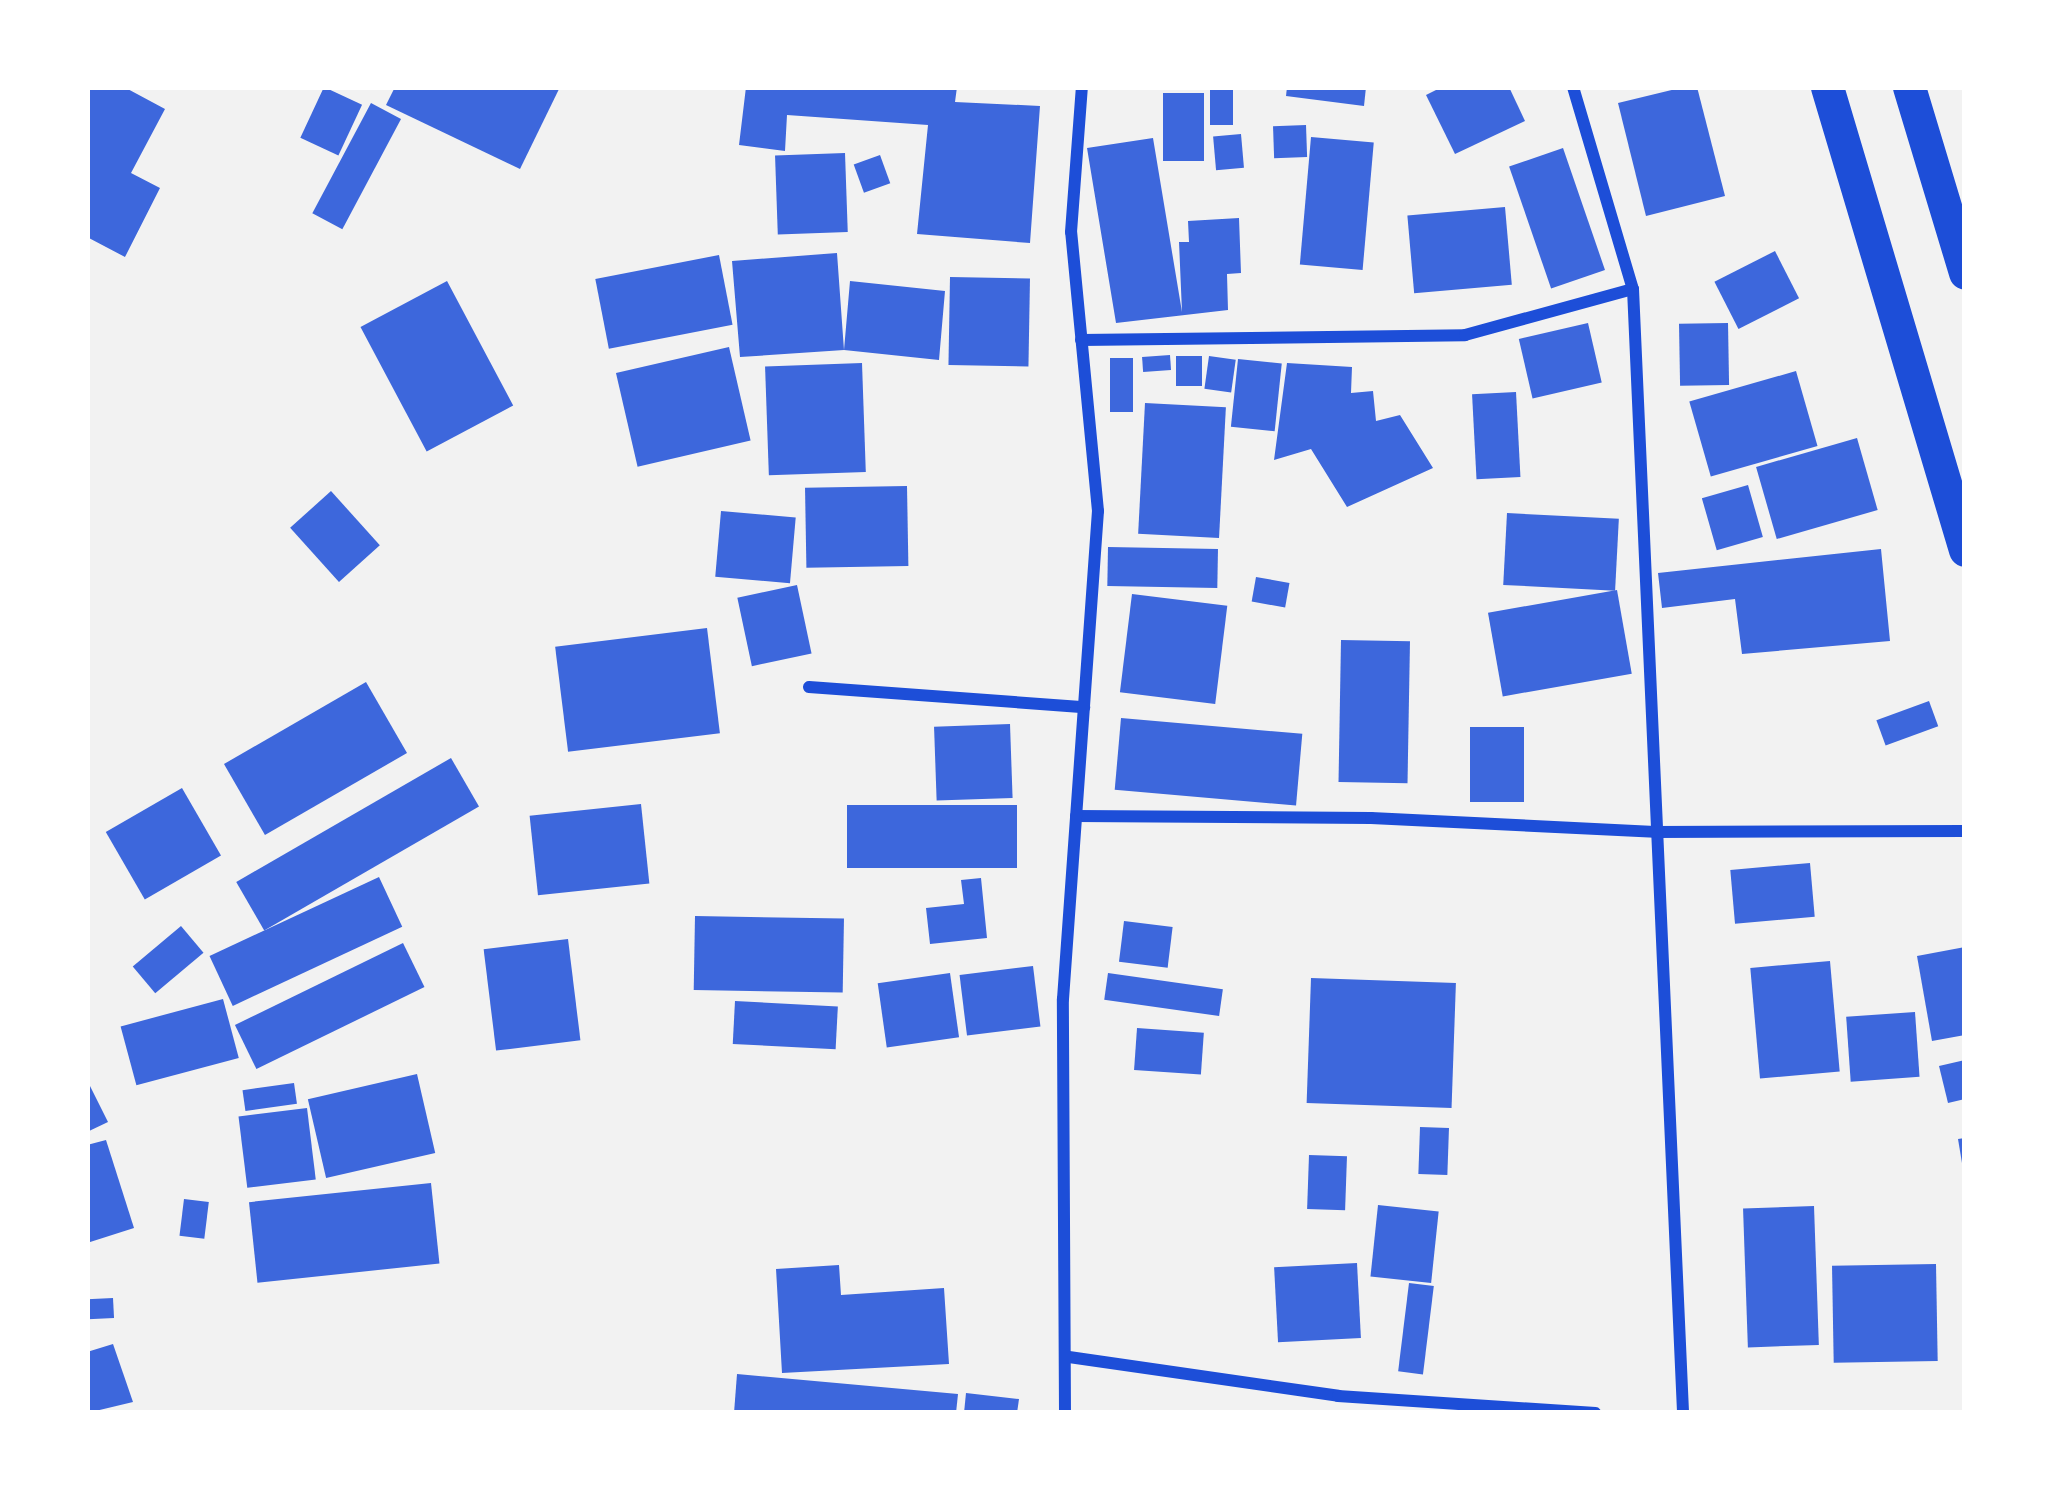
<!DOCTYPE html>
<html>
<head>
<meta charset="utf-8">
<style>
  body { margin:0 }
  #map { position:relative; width:2052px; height:1500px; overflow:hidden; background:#f2f2f2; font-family:"Open Sans",sans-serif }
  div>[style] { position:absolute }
  .building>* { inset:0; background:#3d67dc; transform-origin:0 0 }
  .minor>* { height:12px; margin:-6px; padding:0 6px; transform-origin:6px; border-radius:6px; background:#1d4ed8 }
  .trunk>* { height:33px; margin:-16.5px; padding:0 16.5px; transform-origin:16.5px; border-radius:16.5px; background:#1d4ed8 }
  span { translate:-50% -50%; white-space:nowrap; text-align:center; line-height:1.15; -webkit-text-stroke:9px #fff; paint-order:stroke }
  .frame { position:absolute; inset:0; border:90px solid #fff; pointer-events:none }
</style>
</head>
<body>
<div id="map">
  <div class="building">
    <div style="clip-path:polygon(87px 87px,124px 87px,165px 109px,131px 173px,160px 188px,125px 257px,87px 237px)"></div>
    <div style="left:324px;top:87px;width:42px;height:56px;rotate:25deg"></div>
    <div style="clip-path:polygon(395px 87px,560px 87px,520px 169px,386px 105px)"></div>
    <div style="clip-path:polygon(746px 87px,957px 87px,955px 102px,1040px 106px,1030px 243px,917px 234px,928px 125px,787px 115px,785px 151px,739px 145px)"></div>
    <div style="left:1210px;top:87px;width:23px;height:38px"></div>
    <div style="clip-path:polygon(1287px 87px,1366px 87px,1364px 106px,1286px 96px)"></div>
    <div style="clip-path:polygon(1442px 87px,1509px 87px,1525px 121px,1455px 154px,1426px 95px)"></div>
    <div style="clip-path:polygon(1684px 87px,1697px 87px,1725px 196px,1646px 216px,1618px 103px)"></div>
    <div style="left:1163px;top:93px;width:41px;height:68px"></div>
    <div style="left:371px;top:103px;width:34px;height:125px;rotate:28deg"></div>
    <div style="left:1306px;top:125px;width:32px;height:33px;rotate:88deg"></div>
    <div style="left:1241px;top:134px;width:34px;height:28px;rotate:85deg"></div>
    <div style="left:1311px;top:137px;width:63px;height:128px;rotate:5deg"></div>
    <div style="clip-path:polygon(1153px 138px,1182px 312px,1179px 242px,1189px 242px,1188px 221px,1239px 218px,1241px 273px,1227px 274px,1228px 310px,1116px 323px,1087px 148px)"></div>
    <div style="left:1563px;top:148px;width:129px;height:57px;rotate:71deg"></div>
    <div style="left:845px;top:153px;width:79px;height:70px;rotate:88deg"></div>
    <div style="left:880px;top:155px;width:30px;height:28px;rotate:70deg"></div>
    <div style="left:1505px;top:207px;width:78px;height:98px;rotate:85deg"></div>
    <div style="left:1775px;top:251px;width:53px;height:68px;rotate:63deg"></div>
    <div style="clip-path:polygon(837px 253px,844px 350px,850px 281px,945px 291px,939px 360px,844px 350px,740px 357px,732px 261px)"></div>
    <div style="left:719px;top:255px;width:71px;height:126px;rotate:79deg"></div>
    <div style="left:950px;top:277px;width:80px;height:88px;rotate:1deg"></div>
    <div style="left:447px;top:281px;width:141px;height:98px;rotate:62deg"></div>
    <div style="left:1588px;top:323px;width:61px;height:71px;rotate:77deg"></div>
    <div style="left:1728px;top:323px;width:62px;height:49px;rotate:89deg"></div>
    <div style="left:729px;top:347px;width:96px;height:116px;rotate:77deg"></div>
    <div style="left:1170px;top:355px;width:15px;height:28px;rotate:86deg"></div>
    <div style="left:1176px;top:356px;width:26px;height:30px"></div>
    <div style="left:1209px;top:356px;width:27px;height:33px;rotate:8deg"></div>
    <div style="left:1110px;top:358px;width:23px;height:54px"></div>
    <div style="left:1238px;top:359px;width:44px;height:68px;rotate:6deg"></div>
    <div style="left:862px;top:363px;width:109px;height:97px;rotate:88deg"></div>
    <div style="clip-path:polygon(1287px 363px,1352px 367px,1351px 393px,1373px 391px,1376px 421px,1400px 415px,1433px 468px,1347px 507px,1311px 449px,1274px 460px)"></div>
    <div style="left:1796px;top:371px;width:78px;height:111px;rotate:74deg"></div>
    <div style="left:1516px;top:392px;width:85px;height:44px;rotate:87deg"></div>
    <div style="left:1145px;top:403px;width:81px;height:131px;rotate:3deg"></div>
    <div style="left:1857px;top:438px;width:75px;height:105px;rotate:74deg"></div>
    <div style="left:1748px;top:485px;width:54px;height:48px;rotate:74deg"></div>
    <div style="left:907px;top:486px;width:80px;height:102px;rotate:89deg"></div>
    <div style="left:331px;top:491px;width:73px;height:55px;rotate:48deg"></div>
    <div style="left:721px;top:511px;width:75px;height:66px;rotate:5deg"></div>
    <div style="left:1507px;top:513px;width:112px;height:72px;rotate:3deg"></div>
    <div style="left:1108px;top:547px;width:110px;height:39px;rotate:1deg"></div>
    <div style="clip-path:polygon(1881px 549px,1890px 641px,1742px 654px,1735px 599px,1662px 608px,1658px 573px)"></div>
    <div style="left:1256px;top:577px;width:34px;height:25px;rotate:10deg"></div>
    <div style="left:797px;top:585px;width:70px;height:61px;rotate:78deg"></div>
    <div style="left:1617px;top:590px;width:85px;height:131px;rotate:80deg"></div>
    <div style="left:1132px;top:594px;width:96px;height:99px;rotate:7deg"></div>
    <div style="left:707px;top:628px;width:106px;height:153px;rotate:83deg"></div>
    <div style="left:1341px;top:640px;width:69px;height:142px;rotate:1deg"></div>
    <div style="left:366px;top:682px;width:82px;height:164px;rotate:60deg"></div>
    <div style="left:1929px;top:701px;width:27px;height:56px;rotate:70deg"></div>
    <div style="left:1121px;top:718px;width:182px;height:72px;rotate:5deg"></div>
    <div style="left:1010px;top:724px;width:74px;height:76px;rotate:88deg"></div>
    <div style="left:1470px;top:727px;width:54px;height:75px"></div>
    <div style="left:451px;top:758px;width:56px;height:248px;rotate:60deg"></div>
    <div style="left:182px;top:788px;width:78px;height:88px;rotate:60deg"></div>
    <div style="left:641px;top:804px;width:80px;height:112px;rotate:84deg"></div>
    <div style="left:847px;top:805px;width:170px;height:63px"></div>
    <div style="left:1810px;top:863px;width:54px;height:80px;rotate:85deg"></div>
    <div style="left:379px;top:877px;width:55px;height:187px;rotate:65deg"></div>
    <div style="clip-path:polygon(981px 878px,987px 938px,930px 944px,926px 908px,964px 904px,961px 880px)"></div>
    <div style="left:695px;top:916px;width:149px;height:74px;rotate:1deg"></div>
    <div style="left:1124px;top:921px;width:49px;height:41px;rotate:7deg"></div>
    <div style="left:181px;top:926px;width:35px;height:63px;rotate:50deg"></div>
    <div style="left:568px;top:939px;width:102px;height:85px;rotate:83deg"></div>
    <div style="left:403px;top:943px;width:49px;height:187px;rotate:64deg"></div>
    <div style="clip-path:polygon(1965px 947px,1965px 1035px,1932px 1041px,1917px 956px)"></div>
    <div style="left:1830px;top:961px;width:111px;height:80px;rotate:85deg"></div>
    <div style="left:1033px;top:966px;width:61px;height:74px;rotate:83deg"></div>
    <div style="left:950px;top:973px;width:65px;height:73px;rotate:82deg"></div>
    <div style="left:1108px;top:973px;width:116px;height:27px;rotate:8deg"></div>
    <div style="left:1311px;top:978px;width:145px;height:125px;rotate:2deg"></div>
    <div style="left:223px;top:999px;width:61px;height:106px;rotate:75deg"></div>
    <div style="left:735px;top:1001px;width:103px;height:43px;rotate:3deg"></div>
    <div style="left:1915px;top:1012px;width:65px;height:69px;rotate:86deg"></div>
    <div style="left:1137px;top:1028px;width:67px;height:42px;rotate:4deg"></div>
    <div style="clip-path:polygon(1965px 1060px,1965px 1099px,1948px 1103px,1939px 1066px)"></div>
    <div style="left:417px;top:1074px;width:81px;height:112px;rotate:77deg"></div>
    <div style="clip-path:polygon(87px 1080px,108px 1122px,87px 1132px)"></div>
    <div style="left:294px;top:1083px;width:21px;height:52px;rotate:82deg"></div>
    <div style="left:307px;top:1108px;width:72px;height:69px;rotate:83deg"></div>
    <div style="left:1420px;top:1127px;width:29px;height:47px;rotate:2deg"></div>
    <div style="clip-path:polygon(1965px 1138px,1965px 1169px,1963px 1169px,1958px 1139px)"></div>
    <div style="clip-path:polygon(106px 1140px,134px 1228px,87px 1243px,87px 1145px)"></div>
    <div style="left:1309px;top:1155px;width:38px;height:54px;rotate:2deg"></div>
    <div style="left:431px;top:1183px;width:81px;height:183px;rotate:84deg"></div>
    <div style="left:184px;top:1199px;width:25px;height:37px;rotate:7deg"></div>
    <div style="left:1378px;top:1205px;width:61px;height:72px;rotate:6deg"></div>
    <div style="left:1814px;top:1206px;width:139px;height:71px;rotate:88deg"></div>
    <div style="left:1357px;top:1263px;width:75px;height:83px;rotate:87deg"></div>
    <div style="left:1936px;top:1264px;width:97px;height:104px;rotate:89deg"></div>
    <div style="clip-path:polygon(839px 1265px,841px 1295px,944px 1288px,949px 1364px,782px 1373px,776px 1269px)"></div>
    <div style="left:1409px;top:1283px;width:25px;height:89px;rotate:7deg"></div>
    <div style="left:113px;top:1298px;width:20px;height:26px;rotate:87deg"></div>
    <div style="clip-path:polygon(113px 1344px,133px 1402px,87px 1413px,87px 1352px)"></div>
    <div style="clip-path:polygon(737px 1374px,958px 1394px,956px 1413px,734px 1413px)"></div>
    <div style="clip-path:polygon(966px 1393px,1019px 1399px,1017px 1413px,964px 1413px)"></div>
  </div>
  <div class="minor">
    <div style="left:1573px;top:87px;width:211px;rotate:73.5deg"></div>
    <div style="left:1633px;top:289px;width:1125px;rotate:87.45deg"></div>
    <div style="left:1081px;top:340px;width:384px;rotate:-0.7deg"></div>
    <div style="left:1465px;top:335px;width:174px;rotate:-15.3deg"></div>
    <div style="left:809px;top:687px;width:276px;rotate:4.2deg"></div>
    <div style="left:1076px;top:816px;width:295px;rotate:0.4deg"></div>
    <div style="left:1371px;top:818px;width:284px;rotate:2.8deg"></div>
    <div style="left:1655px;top:832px;width:310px;rotate:-0.2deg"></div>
    <div style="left:1069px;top:1357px;width:272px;rotate:8.2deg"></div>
    <div style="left:1338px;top:1396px;width:258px;rotate:3.8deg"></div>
    <div style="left:1065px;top:1413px;width:414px;rotate:-90.3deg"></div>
    <div style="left:1063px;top:999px;width:489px;rotate:-85.9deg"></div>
    <div style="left:1098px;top:511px;width:280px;rotate:-95.5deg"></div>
    <div style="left:1071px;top:232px;width:145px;rotate:-85.7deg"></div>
  </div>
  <div class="trunk">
    <div style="left:1827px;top:87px;width:483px;rotate:73.4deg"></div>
    <div style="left:1909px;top:87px;width:194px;rotate:73.2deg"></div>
  </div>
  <div class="frame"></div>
</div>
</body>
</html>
